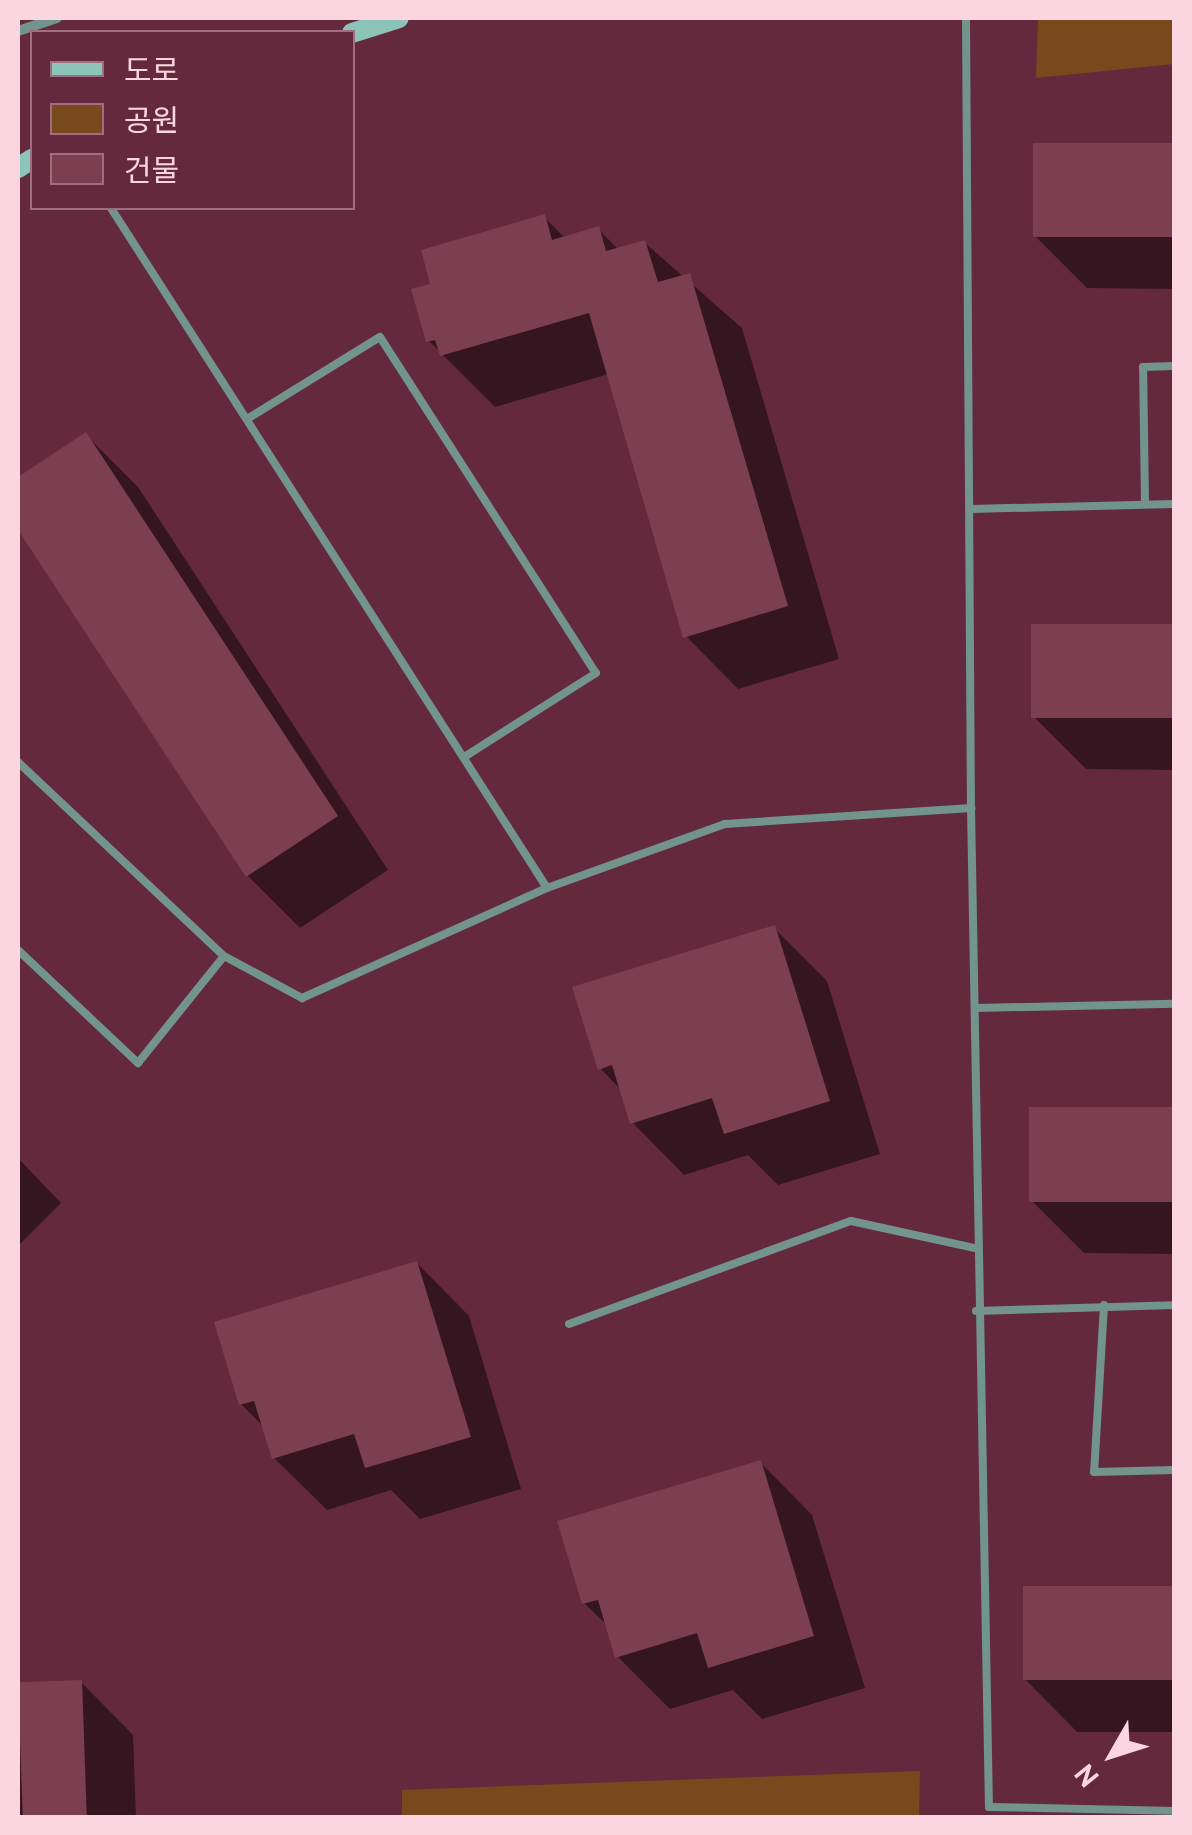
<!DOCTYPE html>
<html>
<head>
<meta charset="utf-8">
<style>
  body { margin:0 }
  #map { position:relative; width:1192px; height:1835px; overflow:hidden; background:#64293d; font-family:Overpass,"Noto Sans KR",sans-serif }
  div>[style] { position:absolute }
  .green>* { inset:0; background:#77491d }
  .shadow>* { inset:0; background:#0007 }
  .building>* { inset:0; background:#7c3f52; transform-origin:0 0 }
  .lane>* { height:8px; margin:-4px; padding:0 4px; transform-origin:4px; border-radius:4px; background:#72948d }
  .street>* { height:10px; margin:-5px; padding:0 5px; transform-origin:5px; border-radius:5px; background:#72948d }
  .secondary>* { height:20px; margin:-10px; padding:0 10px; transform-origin:10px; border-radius:10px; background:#8dc4b9 }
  span { translate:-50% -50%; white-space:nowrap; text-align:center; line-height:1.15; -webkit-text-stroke:9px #64293d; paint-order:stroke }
  .frame { position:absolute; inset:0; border:20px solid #fbd5df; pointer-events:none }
  .legend { position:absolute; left:30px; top:30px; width:325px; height:180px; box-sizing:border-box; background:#64293d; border:2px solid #a06e7e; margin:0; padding:12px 18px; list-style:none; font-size:30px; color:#fbd5df }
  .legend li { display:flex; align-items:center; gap:20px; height:50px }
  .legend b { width:50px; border:2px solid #a06e7e }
  .north { position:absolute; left:1062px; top:1705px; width:100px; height:100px; -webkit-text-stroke:8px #64293d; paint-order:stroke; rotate:231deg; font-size:28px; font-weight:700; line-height:40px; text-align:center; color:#fbd5df }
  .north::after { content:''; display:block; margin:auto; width:35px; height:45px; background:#fbd5df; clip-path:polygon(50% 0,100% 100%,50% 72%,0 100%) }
</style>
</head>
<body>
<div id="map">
  <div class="green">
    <div style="clip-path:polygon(1038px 18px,1174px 18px,1174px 64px,1036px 78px)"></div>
    <div style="clip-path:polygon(920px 1771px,919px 1817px,402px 1817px,402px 1790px)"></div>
  </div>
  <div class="shadow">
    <div style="clip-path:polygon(1035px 145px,1174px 145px,1174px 289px,1087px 288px,1035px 236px)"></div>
    <div style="clip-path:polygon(544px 217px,565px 238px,598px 229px,619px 250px,645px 243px,742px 328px,839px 659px,738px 689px,686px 636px,609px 374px,495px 407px,429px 341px,433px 286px)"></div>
    <div style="clip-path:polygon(86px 435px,138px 487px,388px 870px,300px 928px,247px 875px,18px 526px,18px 480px)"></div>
    <div style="clip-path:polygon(1034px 626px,1174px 627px,1174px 770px,1086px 769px,1034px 717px)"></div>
    <div style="clip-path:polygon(774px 928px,827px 981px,880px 1154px,778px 1185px,748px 1155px,684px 1175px,632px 1122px,622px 1091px,600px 1068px)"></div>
    <div style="clip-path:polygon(1032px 1110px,1174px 1110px,1174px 1254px,1084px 1253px,1032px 1201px)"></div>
    <div style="clip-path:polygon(18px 1158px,61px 1203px,18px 1246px)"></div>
    <div style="clip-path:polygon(417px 1263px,469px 1316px,521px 1489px,420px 1519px,391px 1490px,327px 1510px,274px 1458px,265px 1428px,241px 1404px)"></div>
    <div style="clip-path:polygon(760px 1462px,812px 1515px,865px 1688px,762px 1719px,733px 1690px,670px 1709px,618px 1657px,609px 1627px,584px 1603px)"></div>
    <div style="clip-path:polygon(1026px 1588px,1174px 1589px,1174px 1732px,1077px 1732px,1025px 1679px)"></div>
    <div style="clip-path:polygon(81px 1682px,133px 1735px,136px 1818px,18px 1818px,18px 1684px)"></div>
  </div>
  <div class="building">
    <div style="left:1033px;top:143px;width:141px;height:94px"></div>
    <div style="clip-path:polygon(545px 214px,552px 240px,599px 226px,606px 251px,645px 240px,658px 282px,690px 273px,788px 606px,683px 638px,589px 313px,440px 356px,435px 340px,426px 342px,411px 289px,430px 284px,421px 250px)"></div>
    <div style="clip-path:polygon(86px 432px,338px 816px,246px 877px,18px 530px,18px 477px)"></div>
    <div style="left:1031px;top:624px;width:143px;height:94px"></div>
    <div style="clip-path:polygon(775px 925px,830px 1101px,724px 1134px,712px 1098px,630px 1124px,612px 1065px,598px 1070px,572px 987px)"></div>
    <div style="left:1029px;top:1107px;width:145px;height:95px"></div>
    <div style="clip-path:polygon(417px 1261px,471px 1437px,365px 1468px,354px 1434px,272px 1459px,254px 1401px,239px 1405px,214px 1322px)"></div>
    <div style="clip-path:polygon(761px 1460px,814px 1636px,708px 1668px,697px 1633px,615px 1658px,598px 1600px,582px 1604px,557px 1521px)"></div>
    <div style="left:1023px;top:1586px;width:151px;height:94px"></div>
    <div style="left:82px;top:1680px;width:138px;height:64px;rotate:88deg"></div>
  </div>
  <div class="lane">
    <div style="left:966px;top:18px;width:790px;rotate:89.64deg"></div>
    <div style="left:247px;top:419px;width:156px;rotate:-31.7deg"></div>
    <div style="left:380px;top:337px;width:399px;rotate:57.3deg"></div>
    <div style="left:596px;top:673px;width:156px;rotate:147.5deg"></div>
    <div style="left:1145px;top:504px;width:137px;rotate:-90.8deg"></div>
    <div style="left:1143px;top:367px;width:31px;rotate:-2deg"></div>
    <div style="left:971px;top:509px;width:203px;rotate:-1.4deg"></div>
    <div style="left:18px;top:762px;width:283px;rotate:43.3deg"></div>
    <div style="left:224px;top:956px;width:89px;rotate:28.3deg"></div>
    <div style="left:302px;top:998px;width:269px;rotate:-24.2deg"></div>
    <div style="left:547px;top:888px;width:808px;rotate:-122.67deg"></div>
    <div style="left:547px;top:888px;width:189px;rotate:-19.8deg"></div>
    <div style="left:725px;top:824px;width:247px;rotate:-3.7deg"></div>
    <div style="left:971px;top:808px;width:999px;rotate:88.97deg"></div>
    <div style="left:989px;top:1807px;width:185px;rotate:1.2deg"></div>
    <div style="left:18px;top:950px;width:165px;rotate:43.3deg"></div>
    <div style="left:138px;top:1063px;width:137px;rotate:-51.2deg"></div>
    <div style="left:975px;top:1008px;width:199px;rotate:-1.2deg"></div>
    <div style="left:1104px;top:1305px;width:167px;rotate:93.4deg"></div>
    <div style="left:1094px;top:1472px;width:80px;rotate:-1.4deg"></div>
    <div style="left:976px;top:1311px;width:198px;rotate:-1.7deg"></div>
    <div style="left:569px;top:1324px;width:300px;rotate:-20.1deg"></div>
    <div style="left:851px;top:1221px;width:127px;rotate:12.3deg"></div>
  </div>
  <div class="street">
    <div style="left:18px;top:31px;width:41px;rotate:-18.4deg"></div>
  </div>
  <div class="secondary">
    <div style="left:352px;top:33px;width:49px;rotate:-17.7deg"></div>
    <div style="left:18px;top:168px;width:17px;rotate:-33deg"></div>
  </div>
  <div class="frame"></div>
  <ul class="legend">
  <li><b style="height:12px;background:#8dc4b9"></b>도로</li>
  <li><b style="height:28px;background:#77491d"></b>공원</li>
  <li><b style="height:28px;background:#7c3f52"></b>건물</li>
  </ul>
  <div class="north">N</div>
</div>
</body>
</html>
